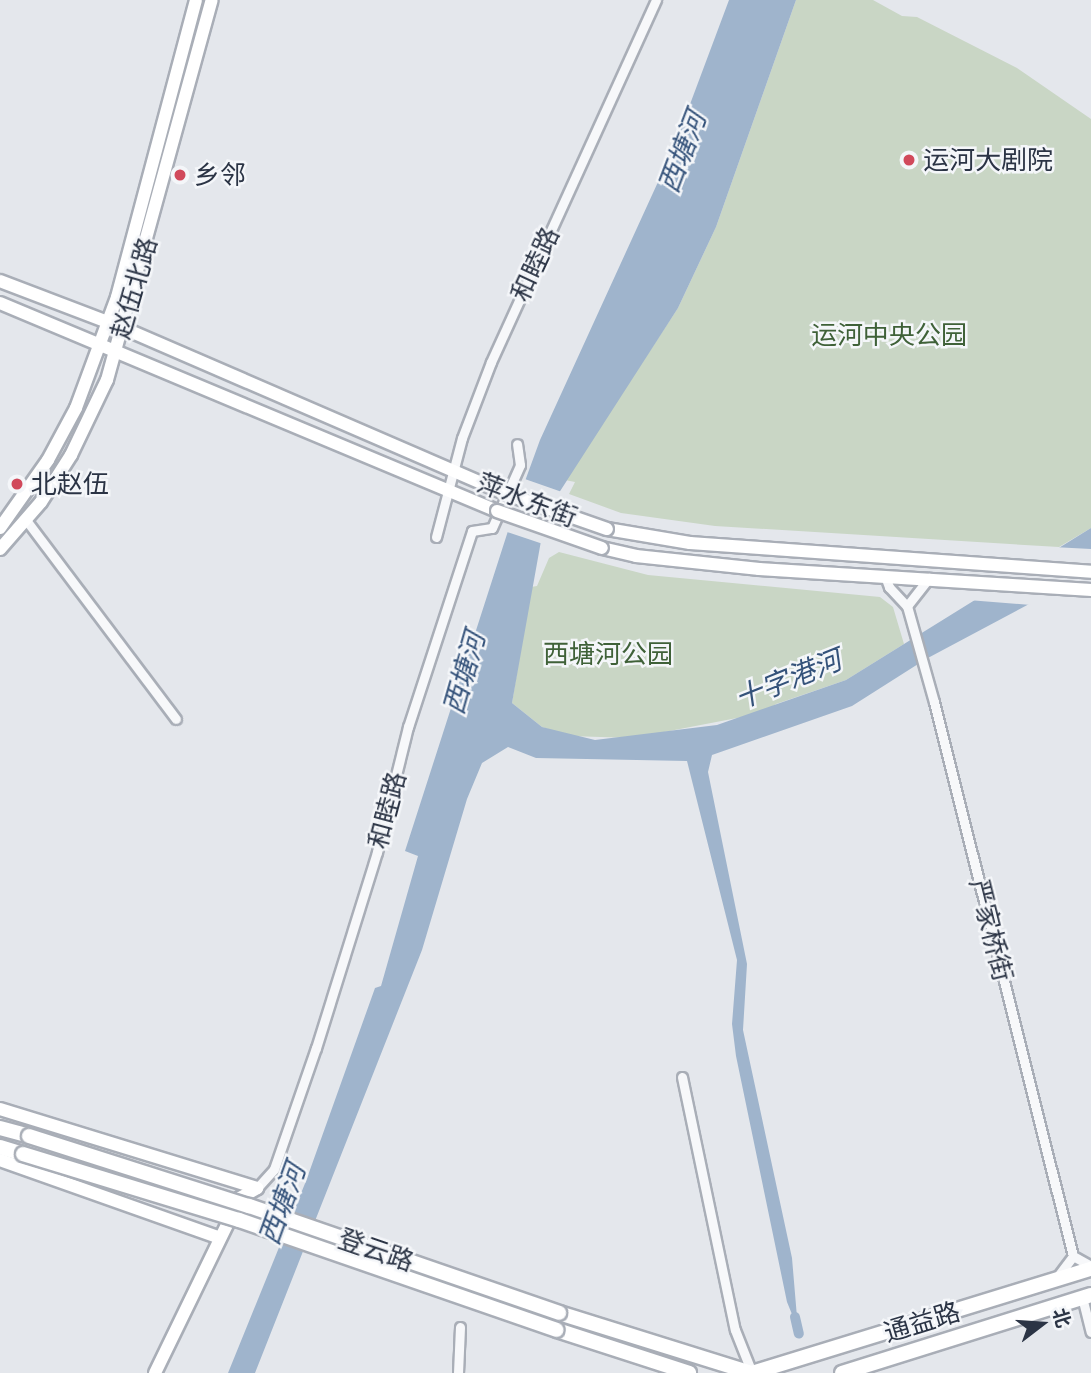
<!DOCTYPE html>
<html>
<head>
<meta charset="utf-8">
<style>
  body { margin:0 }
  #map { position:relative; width:1091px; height:1373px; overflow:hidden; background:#e4e7ec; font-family:Mulish,"Noto Sans SC",sans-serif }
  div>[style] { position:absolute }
  .green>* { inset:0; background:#c9d6c5 }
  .water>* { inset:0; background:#9fb4cc }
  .pier>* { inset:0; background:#e4e7ec }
  .canal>* { height:10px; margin:-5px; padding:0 5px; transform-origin:5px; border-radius:5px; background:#9fb4cc }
  .roads { filter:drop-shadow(2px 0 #a9aeb7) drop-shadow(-2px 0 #a9aeb7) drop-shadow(0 2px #a9aeb7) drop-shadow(0 -2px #a9aeb7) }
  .street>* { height:9px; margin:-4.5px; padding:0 4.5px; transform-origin:4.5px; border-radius:4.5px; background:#f7f8fa }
  .secondary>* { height:12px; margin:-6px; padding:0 6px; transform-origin:6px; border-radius:6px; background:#fff }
  .primary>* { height:14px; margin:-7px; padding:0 7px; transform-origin:7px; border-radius:7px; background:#fff }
  .bridges { filter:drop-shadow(2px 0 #a9aeb7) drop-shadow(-2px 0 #a9aeb7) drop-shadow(0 2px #a9aeb7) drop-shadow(0 -2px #a9aeb7) }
  .secondary-bridge>* { height:12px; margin:-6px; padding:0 6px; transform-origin:6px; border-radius:6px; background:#fff }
  .primary-bridge>* { height:14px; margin:-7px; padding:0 7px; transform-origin:7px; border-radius:7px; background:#fff }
  .dots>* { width:19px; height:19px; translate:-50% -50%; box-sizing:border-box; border:4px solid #f4f6f9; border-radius:50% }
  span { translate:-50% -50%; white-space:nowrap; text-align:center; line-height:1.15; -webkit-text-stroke:5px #f4f6f9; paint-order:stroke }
  .poi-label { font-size:26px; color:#2b3445 }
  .left { translate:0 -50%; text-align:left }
  .street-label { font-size:26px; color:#2b3445 }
  .park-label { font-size:26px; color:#3f6138 }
  .water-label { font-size:28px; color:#34527a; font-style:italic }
  .north { position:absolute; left:1007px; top:1289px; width:70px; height:70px; -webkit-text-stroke:5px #f4f6f9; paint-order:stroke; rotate:73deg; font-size:19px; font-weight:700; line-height:28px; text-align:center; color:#2b3445 }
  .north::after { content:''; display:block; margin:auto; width:24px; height:32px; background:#2b3445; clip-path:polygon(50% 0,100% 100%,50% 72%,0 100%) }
</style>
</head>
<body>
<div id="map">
  <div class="green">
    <div style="clip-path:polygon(796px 0,873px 0,902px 16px,917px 17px,1017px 68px,1091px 119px,1091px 528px,1059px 547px,715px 526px,621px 513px,569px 494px,575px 482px,565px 480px,678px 308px,716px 227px)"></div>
    <div style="clip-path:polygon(559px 552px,648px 575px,880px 597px,893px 607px,904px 644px,846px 680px,776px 704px,763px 713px,633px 738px,569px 736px,542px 727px,512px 703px,531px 587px,537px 586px,549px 558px)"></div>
  </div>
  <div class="water">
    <div style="clip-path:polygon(729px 0,796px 0,716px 227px,678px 308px,546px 513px,512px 703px,542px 727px,595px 740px,717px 725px,846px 680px,1091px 528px,1091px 571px,926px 659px,852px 706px,712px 755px,708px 772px,747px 964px,743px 1030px,792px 1258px,798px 1329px,787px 1302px,736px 1056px,732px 1024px,737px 960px,687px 761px,536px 758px,508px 747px,482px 763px,467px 799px,422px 950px,255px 1373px,228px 1373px,306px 1181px,375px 988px,381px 986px,418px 856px,405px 851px,517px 503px,540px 440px,674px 147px)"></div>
  </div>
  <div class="pier">
    <div style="clip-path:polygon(522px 478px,562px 492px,549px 514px,543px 544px,504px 531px)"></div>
    <div style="clip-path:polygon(1053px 547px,1091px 549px,1091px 575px,1031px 605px,968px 600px)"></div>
  </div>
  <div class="canal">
    <div style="left:795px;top:1317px;width:17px;rotate:77deg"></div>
  </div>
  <div class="roads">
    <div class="street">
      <div style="left:26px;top:520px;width:249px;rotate:53deg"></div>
      <div style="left:436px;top:537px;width:102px;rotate:-75.3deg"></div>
      <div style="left:462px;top:438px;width:81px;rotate:-69.1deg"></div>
      <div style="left:491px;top:362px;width:398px;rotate:-65.5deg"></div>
      <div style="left:885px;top:576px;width:12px;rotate:70deg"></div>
      <div style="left:889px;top:587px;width:26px;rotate:47deg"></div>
      <div style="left:907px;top:606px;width:100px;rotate:74.3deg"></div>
      <div style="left:934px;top:702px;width:571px;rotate:75.92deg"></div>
      <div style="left:1073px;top:1256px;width:21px;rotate:29deg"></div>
      <div style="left:907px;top:606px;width:36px;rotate:-52deg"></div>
      <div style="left:682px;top:1077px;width:258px;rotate:78.2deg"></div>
      <div style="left:735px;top:1330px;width:46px;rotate:68.4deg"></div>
      <div style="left:257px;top:1188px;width:25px;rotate:-48deg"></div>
      <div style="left:274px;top:1169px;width:128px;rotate:-70.9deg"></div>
      <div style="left:316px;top:1048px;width:205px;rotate:-72.7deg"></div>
      <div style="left:377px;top:852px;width:129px;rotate:-76.1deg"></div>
      <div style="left:408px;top:727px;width:206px;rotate:-71.9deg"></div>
      <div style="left:472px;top:531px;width:20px;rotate:-9deg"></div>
      <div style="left:492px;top:528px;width:69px;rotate:-66deg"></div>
      <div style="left:520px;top:465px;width:21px;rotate:-98deg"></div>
      <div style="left:1055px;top:1280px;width:30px;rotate:-53deg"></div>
      <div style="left:1082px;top:1297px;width:36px;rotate:76deg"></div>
      <div style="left:458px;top:1373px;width:46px;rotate:-87.5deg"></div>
    </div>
    <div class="secondary">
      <div style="left:0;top:281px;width:132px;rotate:20.9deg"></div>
      <div style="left:123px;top:328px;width:415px;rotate:23.4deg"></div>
      <div style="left:0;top:303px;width:539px;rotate:22.71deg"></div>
      <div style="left:0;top:528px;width:83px;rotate:-54.8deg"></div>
      <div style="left:48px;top:460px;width:59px;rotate:-61.7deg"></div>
      <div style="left:76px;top:408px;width:118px;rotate:-69.7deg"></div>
      <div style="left:117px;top:297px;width:307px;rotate:-75.1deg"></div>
      <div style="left:607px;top:529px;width:84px;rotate:9.6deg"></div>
      <div style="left:690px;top:543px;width:402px;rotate:4.1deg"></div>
      <div style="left:602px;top:548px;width:35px;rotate:13deg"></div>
      <div style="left:636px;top:556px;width:124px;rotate:6deg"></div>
      <div style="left:759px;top:569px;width:333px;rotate:3.6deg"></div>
      <div style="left:0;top:549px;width:62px;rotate:-48.9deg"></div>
      <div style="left:41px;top:502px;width:56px;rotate:-57.4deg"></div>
      <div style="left:71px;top:455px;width:83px;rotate:-64.4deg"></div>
      <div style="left:107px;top:380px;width:394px;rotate:-74.6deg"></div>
      <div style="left:0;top:1109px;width:269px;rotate:17.1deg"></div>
      <div style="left:0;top:1160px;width:233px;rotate:19.5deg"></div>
      <div style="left:155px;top:1373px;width:195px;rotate:-64.1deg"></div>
      <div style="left:240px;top:1198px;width:20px;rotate:-30deg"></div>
    </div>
    <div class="primary">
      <div style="left:0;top:1128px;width:30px;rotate:15deg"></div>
      <div style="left:0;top:1147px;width:24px;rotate:17deg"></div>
      <div style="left:559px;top:1313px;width:202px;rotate:17.3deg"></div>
      <div style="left:557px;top:1330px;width:139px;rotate:18deg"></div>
      <div style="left:752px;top:1373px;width:355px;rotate:-17.1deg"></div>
      <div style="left:842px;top:1373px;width:261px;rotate:-17.4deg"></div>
    </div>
  </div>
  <div class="bridges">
    <div class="secondary-bridge">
      <div style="left:504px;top:493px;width:109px;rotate:19.3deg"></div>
      <div style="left:497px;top:511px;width:111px;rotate:19.4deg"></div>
    </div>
    <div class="primary-bridge">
      <div style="left:29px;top:1136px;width:231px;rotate:17.7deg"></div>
      <div style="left:249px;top:1206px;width:328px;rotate:19deg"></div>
      <div style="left:23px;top:1154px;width:226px;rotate:17deg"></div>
      <div style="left:239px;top:1220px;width:336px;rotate:19.1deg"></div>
    </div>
  </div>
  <div class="dots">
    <div style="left:909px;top:160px;background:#d1495b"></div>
    <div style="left:180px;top:175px;background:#d1495b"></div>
    <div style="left:17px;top:484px;background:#d1495b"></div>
  </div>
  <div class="poi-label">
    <span class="left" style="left:923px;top:160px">运河大剧院</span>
    <span class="left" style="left:194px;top:175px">乡邻</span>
    <span class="left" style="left:31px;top:484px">北赵伍</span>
  </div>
  <div class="street-label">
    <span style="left:535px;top:264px;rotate:-65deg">和睦路</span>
    <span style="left:134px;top:288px;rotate:-74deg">赵伍北路</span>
    <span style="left:527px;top:500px;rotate:21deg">萍水东街</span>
    <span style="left:387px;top:810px;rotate:-75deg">和睦路</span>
    <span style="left:991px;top:930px;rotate:76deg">严家桥街</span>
    <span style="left:376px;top:1250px;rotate:19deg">登云路</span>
    <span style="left:922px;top:1322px;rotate:-17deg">通益路</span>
  </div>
  <div class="park-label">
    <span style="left:889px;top:335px">运河中央公园</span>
    <span style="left:608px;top:654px">西塘河公园</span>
  </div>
  <div class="water-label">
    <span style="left:682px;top:152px;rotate:-69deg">西塘河</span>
    <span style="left:464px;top:673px;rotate:-74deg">西塘河</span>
    <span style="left:788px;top:679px;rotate:-22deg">十字港河</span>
    <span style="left:282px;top:1204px;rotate:-70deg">西塘河</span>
  </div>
  <div class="north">北</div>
</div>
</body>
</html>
